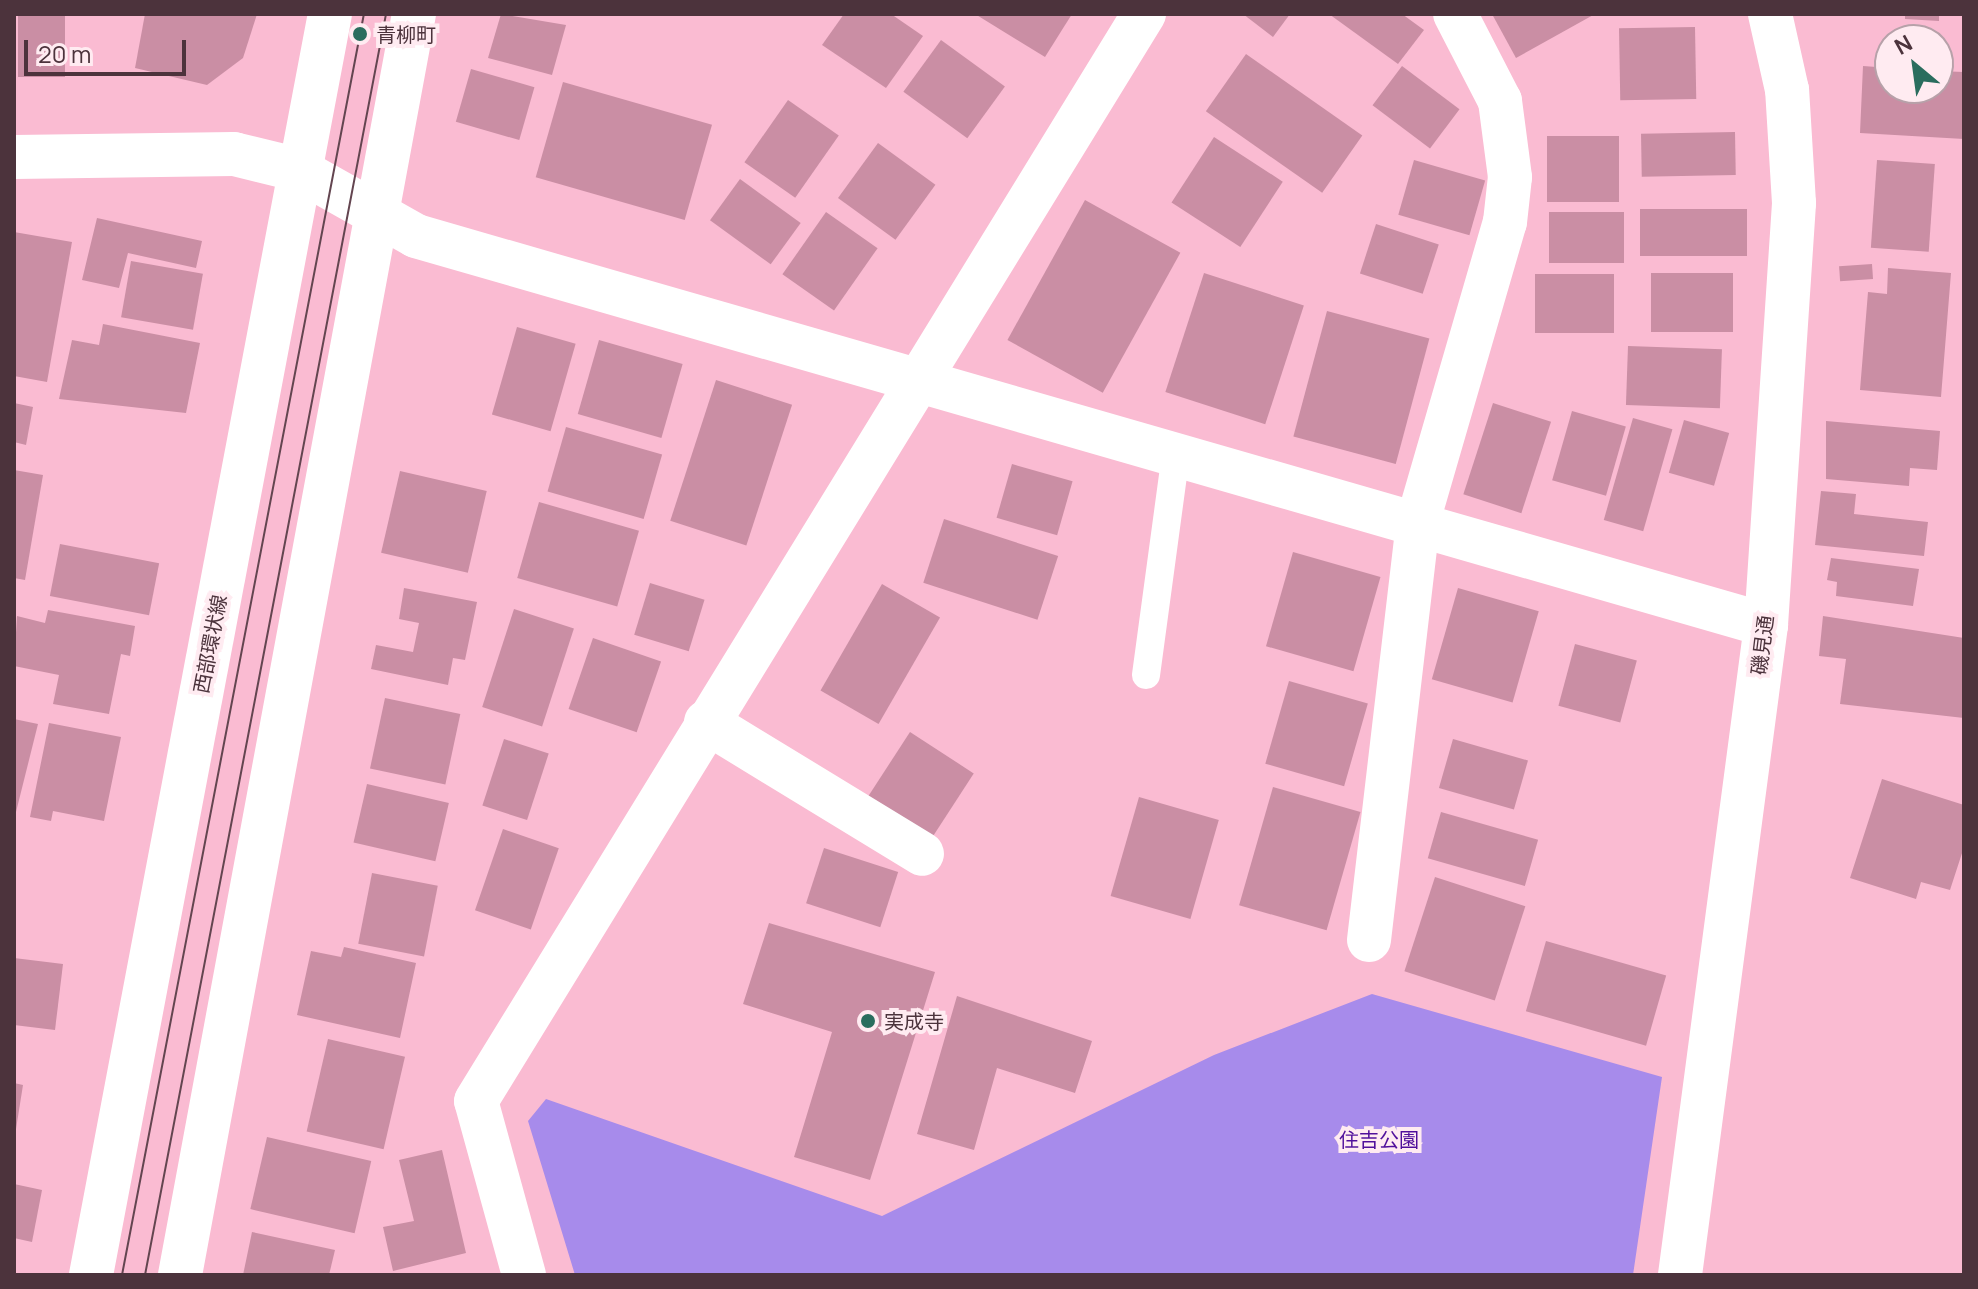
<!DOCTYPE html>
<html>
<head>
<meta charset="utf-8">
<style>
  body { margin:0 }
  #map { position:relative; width:1978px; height:1289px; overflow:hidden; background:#fabbd2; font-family:Manrope,"Noto Sans JP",sans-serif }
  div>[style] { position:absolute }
  .green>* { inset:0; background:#a78beb }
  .building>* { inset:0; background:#ca8ea4; transform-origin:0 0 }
  .lane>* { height:28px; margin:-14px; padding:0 14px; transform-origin:14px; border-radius:14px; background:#fff }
  .street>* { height:44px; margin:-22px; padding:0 22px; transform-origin:22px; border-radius:22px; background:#fff }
  .secondary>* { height:44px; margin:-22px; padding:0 22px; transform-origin:22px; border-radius:22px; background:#fff }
  .tram>* { height:2px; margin:-1px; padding:0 1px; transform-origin:1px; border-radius:1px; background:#634550 }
  .dots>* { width:22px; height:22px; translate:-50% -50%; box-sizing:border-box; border:4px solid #ffebf1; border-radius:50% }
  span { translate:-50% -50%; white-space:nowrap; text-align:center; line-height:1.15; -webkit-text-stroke:8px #ffebf1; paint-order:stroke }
  .poi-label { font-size:20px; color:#4c333c }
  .left { translate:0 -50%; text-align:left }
  .street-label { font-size:20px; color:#4c333c }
  .park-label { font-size:20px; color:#500f9b }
  .frame { position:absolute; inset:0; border:16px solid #4c333c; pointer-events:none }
  .north { position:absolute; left:1874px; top:24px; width:80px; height:80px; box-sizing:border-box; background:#ffebf1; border:2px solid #b7a1a9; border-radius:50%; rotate:331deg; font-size:22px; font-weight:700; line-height:32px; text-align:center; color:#4c333c }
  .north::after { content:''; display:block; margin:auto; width:28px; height:36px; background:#2a6d5e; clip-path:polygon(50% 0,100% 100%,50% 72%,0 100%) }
  .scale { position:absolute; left:24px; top:40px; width:162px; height:36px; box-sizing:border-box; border:4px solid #4c333c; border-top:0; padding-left:10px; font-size:24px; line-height:28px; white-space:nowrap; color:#4c333c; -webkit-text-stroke:6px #ffebf1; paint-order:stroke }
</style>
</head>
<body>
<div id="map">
  <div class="green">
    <div style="clip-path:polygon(1372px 994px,1662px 1077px,1633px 1275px,575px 1275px,528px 1121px,546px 1099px,882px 1216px,1214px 1055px)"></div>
  </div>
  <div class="building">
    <div style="left:18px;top:14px;width:47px;height:63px"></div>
    <div style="clip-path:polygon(145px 14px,257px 14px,243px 58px,207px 85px,135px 68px)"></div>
    <div style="clip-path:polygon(501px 14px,566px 25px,552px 75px,488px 58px)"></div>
    <div style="clip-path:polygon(844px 14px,891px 14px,923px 36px,886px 88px,822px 45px)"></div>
    <div style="clip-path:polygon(975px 14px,1072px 14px,1045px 57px)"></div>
    <div style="clip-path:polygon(1243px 14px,1290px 14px,1273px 37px)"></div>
    <div style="clip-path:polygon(1329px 14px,1402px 14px,1424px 30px,1398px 64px)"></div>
    <div style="clip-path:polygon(1492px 14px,1595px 14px,1516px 58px)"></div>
    <div style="clip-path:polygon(1905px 14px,1939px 14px,1939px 21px,1905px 19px)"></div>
    <div style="left:1695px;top:27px;width:72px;height:76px;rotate:89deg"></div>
    <div style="clip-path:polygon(1899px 32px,1937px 34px,1937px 40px,1899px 40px)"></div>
    <div style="left:941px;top:40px;width:79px;height:64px;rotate:36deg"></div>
    <div style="left:1246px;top:54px;width:142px;height:70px;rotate:35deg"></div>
    <div style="left:1402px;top:66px;width:72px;height:49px;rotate:37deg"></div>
    <div style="clip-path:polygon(1863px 66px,1890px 68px,1890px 88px,1938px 88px,1938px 71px,1964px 72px,1964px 139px,1860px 133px)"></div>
    <div style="left:471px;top:69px;width:66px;height:55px;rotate:16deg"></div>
    <div style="left:563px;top:82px;width:155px;height:99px;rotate:16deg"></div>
    <div style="left:788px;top:100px;width:62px;height:76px;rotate:35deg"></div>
    <div style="left:1735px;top:132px;width:43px;height:94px;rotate:89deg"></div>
    <div style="left:1547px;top:136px;width:72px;height:66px"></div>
    <div style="left:1214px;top:137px;width:82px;height:78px;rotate:33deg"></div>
    <div style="left:878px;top:143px;width:71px;height:68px;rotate:36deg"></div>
    <div style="left:1414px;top:160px;width:74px;height:57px;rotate:16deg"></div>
    <div style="left:1877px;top:160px;width:58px;height:88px;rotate:4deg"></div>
    <div style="left:740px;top:179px;width:75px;height:51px;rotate:36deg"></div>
    <div style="left:1085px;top:200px;width:109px;height:160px;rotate:29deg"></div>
    <div style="left:1747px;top:209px;width:47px;height:107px;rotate:90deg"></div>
    <div style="left:826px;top:212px;width:63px;height:76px;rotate:35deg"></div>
    <div style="left:1624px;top:212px;width:51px;height:75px;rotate:90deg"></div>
    <div style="clip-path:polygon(97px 218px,202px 241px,196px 268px,128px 253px,119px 288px,82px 280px)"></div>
    <div style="left:1376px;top:224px;width:66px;height:52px;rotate:18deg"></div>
    <div style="clip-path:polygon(14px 232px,72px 242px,47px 382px,14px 376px)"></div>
    <div style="left:131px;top:261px;width:73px;height:57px;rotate:10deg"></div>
    <div style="left:1872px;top:264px;width:15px;height:33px;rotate:86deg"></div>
    <div style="clip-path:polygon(1888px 268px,1951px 273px,1941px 397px,1860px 390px,1868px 292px,1887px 294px)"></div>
    <div style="left:1204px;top:273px;width:105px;height:125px;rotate:18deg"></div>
    <div style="left:1733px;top:273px;width:59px;height:82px;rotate:90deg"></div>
    <div style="left:1614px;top:274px;width:59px;height:79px;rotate:90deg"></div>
    <div style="left:1327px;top:311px;width:106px;height:130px;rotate:15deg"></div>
    <div style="clip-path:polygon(103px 324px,200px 343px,186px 413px,59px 399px,72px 340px,99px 345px)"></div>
    <div style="left:517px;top:327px;width:61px;height:91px;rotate:16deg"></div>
    <div style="left:599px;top:340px;width:87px;height:77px;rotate:16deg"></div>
    <div style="left:1628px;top:346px;width:94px;height:59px;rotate:2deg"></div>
    <div style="left:716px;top:380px;width:80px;height:148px;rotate:18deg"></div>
    <div style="clip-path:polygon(14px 403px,33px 407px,26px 445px,14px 442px)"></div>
    <div style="left:1493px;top:403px;width:61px;height:96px;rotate:18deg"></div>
    <div style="left:1572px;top:411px;width:56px;height:72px;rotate:16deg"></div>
    <div style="left:1633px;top:418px;width:41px;height:106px;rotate:16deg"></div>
    <div style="left:1684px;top:420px;width:47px;height:55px;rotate:16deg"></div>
    <div style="clip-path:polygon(1826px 421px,1940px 431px,1937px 470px,1910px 468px,1909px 486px,1826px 479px)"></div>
    <div style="left:566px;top:427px;width:100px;height:67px;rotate:16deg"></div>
    <div style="left:1012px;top:464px;width:63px;height:56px;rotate:16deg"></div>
    <div style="clip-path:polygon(14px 470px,43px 475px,25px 580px,14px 578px)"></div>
    <div style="left:400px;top:471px;width:89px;height:84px;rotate:13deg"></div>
    <div style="clip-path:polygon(1821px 491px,1856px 494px,1854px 514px,1928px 522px,1924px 556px,1815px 545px)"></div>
    <div style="left:539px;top:502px;width:104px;height:79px;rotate:16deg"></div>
    <div style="left:944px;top:519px;width:120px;height:67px;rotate:18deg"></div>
    <div style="left:60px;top:544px;width:101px;height:53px;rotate:11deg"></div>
    <div style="left:1293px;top:552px;width:91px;height:98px;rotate:16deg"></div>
    <div style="clip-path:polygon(1831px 558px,1919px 569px,1913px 606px,1836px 596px,1837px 582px,1827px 580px)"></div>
    <div style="left:650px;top:583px;width:57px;height:54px;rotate:17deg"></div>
    <div style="left:882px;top:584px;width:67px;height:123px;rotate:30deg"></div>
    <div style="clip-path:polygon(404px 588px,477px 602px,465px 660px,453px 658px,448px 685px,371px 669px,376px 645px,413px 652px,419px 623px,399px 619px)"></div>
    <div style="left:1458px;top:588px;width:84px;height:95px;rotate:16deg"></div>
    <div style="left:514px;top:609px;width:63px;height:103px;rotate:18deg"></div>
    <div style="clip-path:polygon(48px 610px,135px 626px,130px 656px,121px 654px,109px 714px,53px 704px,59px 675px,14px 666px,17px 616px,45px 623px)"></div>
    <div style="clip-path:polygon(1823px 616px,1964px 638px,1964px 718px,1840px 704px,1846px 659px,1819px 656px)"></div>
    <div style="left:593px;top:638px;width:72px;height:75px;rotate:19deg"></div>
    <div style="left:1575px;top:644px;width:64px;height:64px;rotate:15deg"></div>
    <div style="left:1289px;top:681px;width:82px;height:86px;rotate:16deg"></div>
    <div style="left:385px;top:698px;width:77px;height:72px;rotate:12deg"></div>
    <div style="clip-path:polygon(14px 719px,38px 724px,15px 816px,14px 815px)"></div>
    <div style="clip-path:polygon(49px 723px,121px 737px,104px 821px,53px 811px,51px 821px,30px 817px)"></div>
    <div style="left:910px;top:732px;width:76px;height:82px;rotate:33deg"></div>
    <div style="left:504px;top:739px;width:47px;height:70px;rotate:18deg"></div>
    <div style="left:1453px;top:739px;width:78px;height:51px;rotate:16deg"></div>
    <div style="clip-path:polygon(1882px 779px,1964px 805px,1964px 847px,1950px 890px,1921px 882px,1916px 899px,1850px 878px)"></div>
    <div style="left:367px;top:784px;width:84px;height:60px;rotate:13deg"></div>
    <div style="left:1273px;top:787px;width:91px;height:123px;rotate:16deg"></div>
    <div style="left:1139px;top:797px;width:83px;height:103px;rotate:16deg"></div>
    <div style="left:1441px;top:812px;width:101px;height:48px;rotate:16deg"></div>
    <div style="left:503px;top:829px;width:59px;height:86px;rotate:19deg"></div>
    <div style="left:824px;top:848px;width:78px;height:58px;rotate:18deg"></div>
    <div style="left:372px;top:873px;width:67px;height:72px;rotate:11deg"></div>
    <div style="left:1435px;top:877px;width:95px;height:99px;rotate:18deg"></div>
    <div style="clip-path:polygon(769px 923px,935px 972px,870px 1180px,794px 1157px,832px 1032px,743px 1004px)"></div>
    <div style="left:1546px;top:941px;width:125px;height:73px;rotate:16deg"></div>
    <div style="clip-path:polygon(344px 947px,416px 963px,400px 1038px,297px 1015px,311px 951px,341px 957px)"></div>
    <div style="clip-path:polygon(14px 958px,63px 964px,55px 1030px,14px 1025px)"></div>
    <div style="clip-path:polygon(957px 996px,1092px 1041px,1075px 1093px,997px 1068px,974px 1150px,917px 1134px)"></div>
    <div style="left:328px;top:1039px;width:79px;height:95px;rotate:13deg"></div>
    <div style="clip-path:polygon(14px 1083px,23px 1085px,16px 1129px,14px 1129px)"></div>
    <div style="left:267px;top:1137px;width:107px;height:74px;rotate:13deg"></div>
    <div style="clip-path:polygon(442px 1150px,466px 1253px,393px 1271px,383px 1227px,414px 1221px,399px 1160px)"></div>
    <div style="clip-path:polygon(14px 1184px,42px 1190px,32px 1242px,14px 1238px)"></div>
    <div style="clip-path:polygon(252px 1232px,335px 1250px,329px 1275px,243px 1275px)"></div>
  </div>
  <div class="lane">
    <div style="left:1146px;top:675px;width:224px;rotate:-82.3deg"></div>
  </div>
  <div class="street">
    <div style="left:706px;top:722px;width:253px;rotate:31.4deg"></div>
    <div style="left:1369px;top:940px;width:422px;rotate:-83.3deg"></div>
    <div style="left:1418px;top:521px;width:311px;rotate:-73.8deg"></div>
    <div style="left:1505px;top:222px;width:45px;rotate:-83.7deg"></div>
    <div style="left:1510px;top:177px;width:77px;rotate:-97.5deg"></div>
    <div style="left:1500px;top:101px;width:98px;rotate:-117.3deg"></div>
    <div style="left:524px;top:1275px;width:180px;rotate:-105.4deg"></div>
    <div style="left:476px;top:1101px;width:1276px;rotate:-58.43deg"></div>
  </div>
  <div class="secondary">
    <div style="left:14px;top:157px;width:220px;rotate:-0.8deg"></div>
    <div style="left:234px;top:154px;width:67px;rotate:13.8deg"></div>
    <div style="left:299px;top:170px;width:134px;rotate:29.4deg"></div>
    <div style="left:416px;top:236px;width:1405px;rotate:16.07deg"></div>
    <div style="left:91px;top:1275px;width:1283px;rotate:-79.27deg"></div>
    <div style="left:180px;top:1275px;width:1283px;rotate:-79.49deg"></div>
    <div style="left:1680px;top:1275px;width:656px;rotate:-82.46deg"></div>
    <div style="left:1766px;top:625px;width:423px;rotate:-86.2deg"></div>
    <div style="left:1794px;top:203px;width:113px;rotate:-93.5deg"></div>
    <div style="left:1787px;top:90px;width:78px;rotate:-102.6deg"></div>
  </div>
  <div class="tram">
    <div style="left:122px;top:1275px;width:1284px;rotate:-79.14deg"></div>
    <div style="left:145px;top:1275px;width:1284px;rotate:-79.18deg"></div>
  </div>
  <div class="dots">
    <div style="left:360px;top:34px;background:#2a6d5e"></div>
    <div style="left:868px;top:1021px;background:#2a6d5e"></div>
  </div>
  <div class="poi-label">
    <span class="left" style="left:376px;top:34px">青柳町</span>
    <span class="left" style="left:884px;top:1021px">実成寺</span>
  </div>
  <div class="street-label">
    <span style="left:210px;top:644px;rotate:-79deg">西部環状線</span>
    <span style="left:1762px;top:645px;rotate:-83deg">磯見通</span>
  </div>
  <div class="park-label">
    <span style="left:1379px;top:1139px">住吉公園</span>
  </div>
  <div class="frame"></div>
  <div class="north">N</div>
  <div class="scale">20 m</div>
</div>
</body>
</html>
